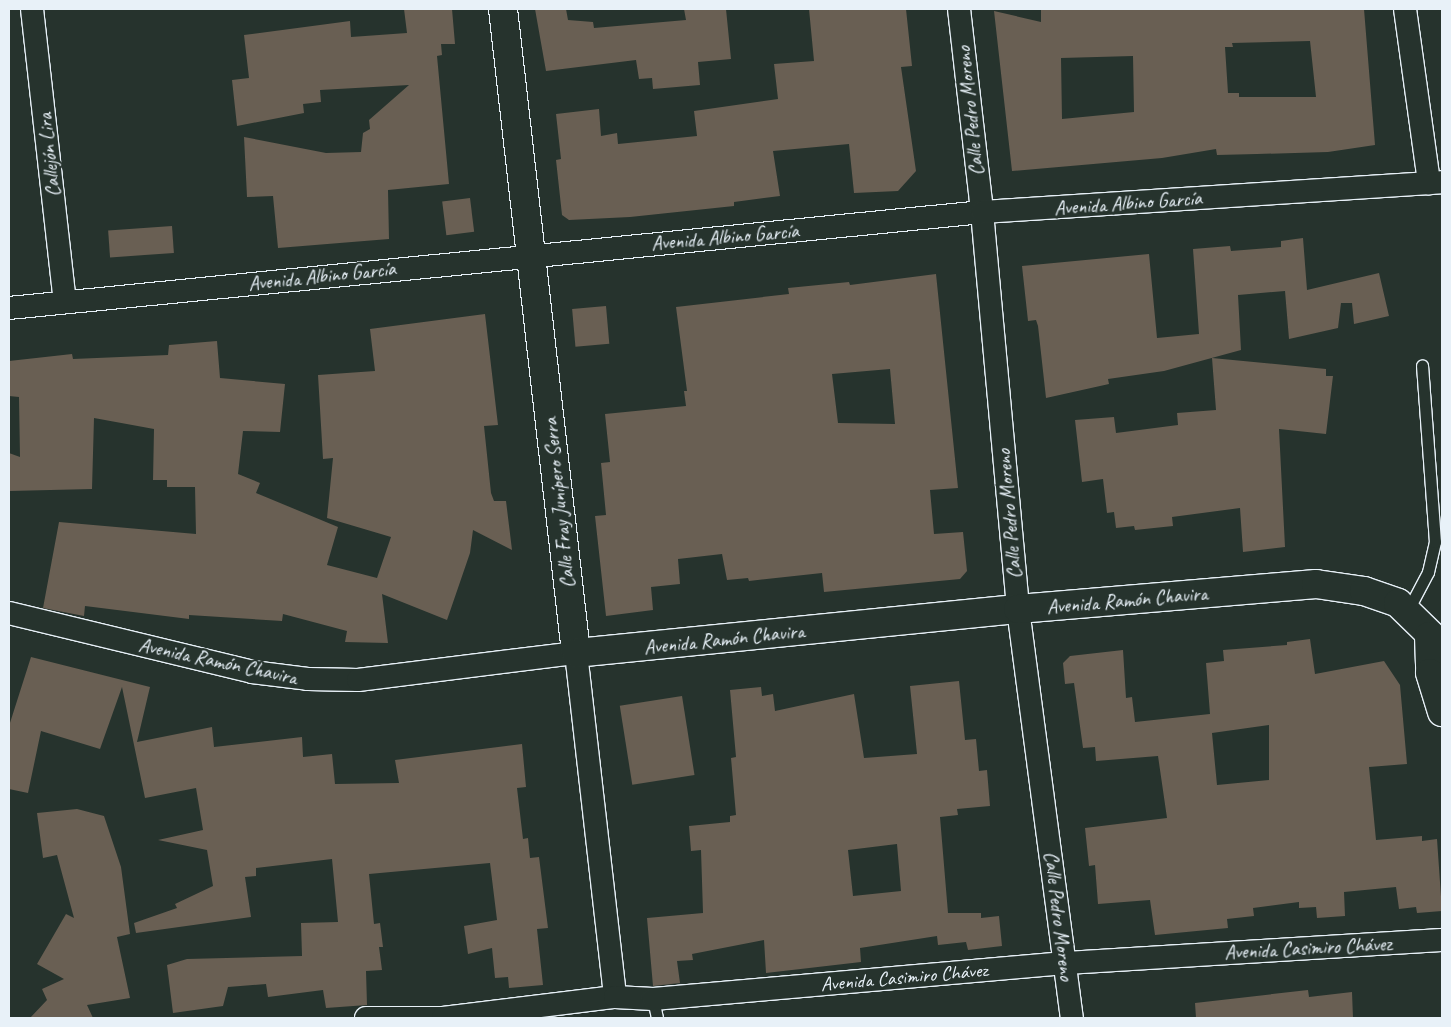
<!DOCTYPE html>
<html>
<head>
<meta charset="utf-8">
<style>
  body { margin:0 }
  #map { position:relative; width:1451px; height:1027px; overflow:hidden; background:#26332d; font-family:Caveat,sans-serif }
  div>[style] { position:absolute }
  .building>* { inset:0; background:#695f53; transform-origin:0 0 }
  .roads { filter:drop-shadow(1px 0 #e8f1f8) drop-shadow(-1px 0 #e8f1f8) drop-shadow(0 1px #e8f1f8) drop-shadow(0 -1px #e8f1f8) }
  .lane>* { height:11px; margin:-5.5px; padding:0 5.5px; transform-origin:5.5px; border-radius:5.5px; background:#26332d }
  .street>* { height:22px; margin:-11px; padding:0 11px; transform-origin:11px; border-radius:11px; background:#26332d }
  .secondary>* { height:28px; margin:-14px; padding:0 14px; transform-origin:14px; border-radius:14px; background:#26332d }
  span { translate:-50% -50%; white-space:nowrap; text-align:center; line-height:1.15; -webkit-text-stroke:4.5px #26332d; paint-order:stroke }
  .street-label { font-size:20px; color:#e8f1f8 }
  .frame { position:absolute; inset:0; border:10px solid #e8f1f8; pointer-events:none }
</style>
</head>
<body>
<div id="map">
  <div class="building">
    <div style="clip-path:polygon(404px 9px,452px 9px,455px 44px,441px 44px,442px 55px,437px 56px,449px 184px,388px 190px,389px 239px,278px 248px,273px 196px,247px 197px,244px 137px,326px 153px,361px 152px,363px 133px,370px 129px,369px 120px,409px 85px,320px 90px,321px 102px,303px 104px,304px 113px,237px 126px,232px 80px,249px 78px,244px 35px,350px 21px,351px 37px,407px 33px)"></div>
    <div style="clip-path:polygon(535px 9px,566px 9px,568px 20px,593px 22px,594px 28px,686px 20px,684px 9px,726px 9px,731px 59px,698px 62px,700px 85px,653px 89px,652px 78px,639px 79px,636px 60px,546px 71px)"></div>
    <div style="clip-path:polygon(809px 9px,906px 9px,912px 66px,901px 67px,916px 171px,898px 191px,854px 193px,849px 144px,773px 151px,780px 196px,734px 202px,734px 206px,630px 217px,569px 220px,562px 215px,556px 160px,561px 159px,556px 114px,599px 109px,601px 136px,617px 133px,618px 144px,697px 136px,694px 111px,778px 99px,774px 64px,814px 61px)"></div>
    <div style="clip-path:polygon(evenodd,1041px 9px,1364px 9px,1375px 145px,1328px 152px,1257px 154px,1217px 155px,1216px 149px,1162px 158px,1012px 171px,994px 11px,1041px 22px,1041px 9px,1310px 41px,1316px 97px,1239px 97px,1239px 93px,1228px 93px,1225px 47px,1233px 47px,1232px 43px,1310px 41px,1041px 9px,1133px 56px,1134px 112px,1062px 119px,1061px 58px,1133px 56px)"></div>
    <div style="left:470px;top:198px;width:34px;height:28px;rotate:83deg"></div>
    <div style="left:172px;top:226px;width:27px;height:64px;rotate:86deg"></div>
    <div style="clip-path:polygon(1303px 238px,1307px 290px,1379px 273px,1389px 316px,1354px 324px,1352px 303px,1341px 303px,1338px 328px,1289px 339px,1285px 291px,1238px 295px,1241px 350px,1164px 371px,1108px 379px,1109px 384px,1046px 398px,1038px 326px,1036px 320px,1028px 321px,1022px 266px,1149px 254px,1157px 338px,1199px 334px,1193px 249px,1230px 246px,1231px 251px,1281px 247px,1281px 241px)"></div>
    <div style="clip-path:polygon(evenodd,936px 274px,958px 488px,930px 490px,934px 534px,963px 532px,967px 571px,960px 579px,824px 592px,822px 573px,749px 581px,748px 578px,727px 580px,722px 554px,678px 559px,680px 584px,651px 587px,653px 610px,606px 616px,595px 516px,606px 515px,601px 463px,610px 462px,605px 414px,686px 406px,684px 391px,687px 391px,676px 307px,789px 294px,788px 288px,849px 282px,850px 285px,936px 274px,890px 369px,895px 424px,838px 423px,832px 374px,890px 369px)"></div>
    <div style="left:606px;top:306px;width:38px;height:34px;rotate:85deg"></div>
    <div style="clip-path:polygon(485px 314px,498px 425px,484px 426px,491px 493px,494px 501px,506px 501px,512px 550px,473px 530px,470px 553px,447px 620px,382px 594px,388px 643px,345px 642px,347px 631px,283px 614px,282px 621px,189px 615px,189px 619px,85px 606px,84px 616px,43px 608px,59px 522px,196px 534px,195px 487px,167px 487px,167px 480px,153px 480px,154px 429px,94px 418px,92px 489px,9px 491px,9px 453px,20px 457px,19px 397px,9px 396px,9px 361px,72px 354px,73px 359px,168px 355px,169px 345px,217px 341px,220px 378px,285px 384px,280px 432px,243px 431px,238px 474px,260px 483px,256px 493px,338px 527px,327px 565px,377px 578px,391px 537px,327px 518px,333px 458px,323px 459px,318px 375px,375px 371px,370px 329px)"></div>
    <div style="clip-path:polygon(1212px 358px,1326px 369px,1326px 376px,1333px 376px,1326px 434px,1279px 429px,1285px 547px,1243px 552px,1240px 508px,1172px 517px,1173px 526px,1135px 530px,1134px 526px,1116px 528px,1114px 512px,1107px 513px,1103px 479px,1082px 482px,1075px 420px,1114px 417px,1116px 433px,1178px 425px,1177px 413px,1216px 410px)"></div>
    <div style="clip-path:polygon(evenodd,1310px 639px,1315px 674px,1384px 661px,1400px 685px,1407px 764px,1369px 767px,1376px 840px,1422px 836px,1422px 841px,1437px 839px,1442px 911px,1417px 913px,1416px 907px,1399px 909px,1396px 887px,1344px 892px,1345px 916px,1317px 918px,1316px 907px,1299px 908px,1299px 902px,1253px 908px,1254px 916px,1227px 919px,1228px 928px,1155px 935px,1150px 900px,1098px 904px,1095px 865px,1089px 866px,1085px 828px,1167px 818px,1158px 756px,1096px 761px,1095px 747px,1083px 748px,1074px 683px,1065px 684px,1063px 663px,1070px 656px,1123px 650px,1126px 698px,1132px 697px,1135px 722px,1210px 714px,1206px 663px,1224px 661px,1223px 650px,1287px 645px,1287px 642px,1310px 639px,1269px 725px,1269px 780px,1217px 785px,1212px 733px,1269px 725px)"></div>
    <div style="clip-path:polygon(31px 657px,150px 687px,137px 742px,212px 727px,214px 747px,302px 737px,303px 757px,332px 754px,335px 784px,399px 783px,395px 760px,522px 744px,526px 787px,517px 788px,523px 839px,528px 838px,530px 858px,539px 857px,548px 928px,537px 929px,543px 985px,509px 988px,508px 977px,495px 978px,492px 948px,468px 954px,464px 926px,497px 920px,490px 863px,369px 874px,374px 924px,380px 923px,383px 947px,379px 947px,382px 970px,366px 971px,367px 1005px,326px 1008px,323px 990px,268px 997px,266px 984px,228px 987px,223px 1006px,173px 1013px,167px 965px,187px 959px,302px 956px,301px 923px,338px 922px,332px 859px,256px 868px,256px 876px,245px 877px,251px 917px,136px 933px,134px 923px,177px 908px,175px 904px,213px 886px,207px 850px,158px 840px,203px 830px,196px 788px,145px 798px,122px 687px,100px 749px,41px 731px,28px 793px,9px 789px,9px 726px)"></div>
    <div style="clip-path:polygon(evenodd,959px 681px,965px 740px,976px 739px,979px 771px,987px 770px,990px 806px,957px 809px,958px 815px,940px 817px,948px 913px,981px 913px,981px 918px,999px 916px,1002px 946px,968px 950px,966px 942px,938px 945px,937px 936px,860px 948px,861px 962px,766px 973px,764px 940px,692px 954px,693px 960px,677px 961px,680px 983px,653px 986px,647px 918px,703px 913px,701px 850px,691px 851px,689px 826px,730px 822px,730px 816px,736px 815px,731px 758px,736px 757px,730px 690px,761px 687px,762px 696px,773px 694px,775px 711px,854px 694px,864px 758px,917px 754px,910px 686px,959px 681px,897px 844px,901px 891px,853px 896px,848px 850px,897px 844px)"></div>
    <div style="left:682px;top:696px;width:80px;height:63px;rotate:81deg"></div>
    <div style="clip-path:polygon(77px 809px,104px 816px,121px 867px,130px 934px,117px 937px,130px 998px,87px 1005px,93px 1018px,30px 1018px,47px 1000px,42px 989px,64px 979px,37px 964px,66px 914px,74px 918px,57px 855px,43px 858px,37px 813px)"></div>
    <div style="clip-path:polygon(1308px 990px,1309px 997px,1352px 992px,1353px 1018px,1196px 1018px,1195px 1003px)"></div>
  </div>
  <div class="roads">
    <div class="lane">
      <div style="left:1408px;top:610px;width:43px;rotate:-62.2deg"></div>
      <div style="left:1428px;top:572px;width:31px;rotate:-77deg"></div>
      <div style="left:1435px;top:542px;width:177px;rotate:-94.2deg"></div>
      <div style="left:653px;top:999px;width:19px;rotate:78deg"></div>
    </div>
    <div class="street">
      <div style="left:32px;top:9px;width:295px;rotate:83.6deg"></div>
      <div style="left:959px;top:9px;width:204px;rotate:83.5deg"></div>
      <div style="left:982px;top:212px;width:399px;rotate:84.8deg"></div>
      <div style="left:1018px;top:609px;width:413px;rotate:82.5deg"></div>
      <div style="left:1405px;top:9px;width:176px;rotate:82.1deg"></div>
      <div style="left:9px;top:308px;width:978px;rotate:-5.63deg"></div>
      <div style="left:982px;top:212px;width:461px;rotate:-3.7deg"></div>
      <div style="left:9px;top:613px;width:250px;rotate:13.6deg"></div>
      <div style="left:252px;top:672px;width:56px;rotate:7.1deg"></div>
      <div style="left:308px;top:679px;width:50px;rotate:1.1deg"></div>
      <div style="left:358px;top:680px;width:220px;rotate:-7.1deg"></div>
      <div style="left:576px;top:653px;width:346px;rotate:83.5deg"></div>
      <div style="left:366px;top:1018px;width:77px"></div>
      <div style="left:443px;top:1018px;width:173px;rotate:-7deg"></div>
      <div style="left:615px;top:997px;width:38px;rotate:3deg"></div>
      <div style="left:653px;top:999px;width:414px;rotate:-5deg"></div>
      <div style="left:1065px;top:963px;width:378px;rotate:-3.5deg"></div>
    </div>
    <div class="secondary">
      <div style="left:503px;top:9px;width:648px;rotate:83.53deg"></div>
      <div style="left:576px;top:653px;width:444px;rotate:-5.7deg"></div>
      <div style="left:1018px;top:609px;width:299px;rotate:-4.8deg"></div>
      <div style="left:1316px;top:584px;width:49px;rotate:8.3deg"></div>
      <div style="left:1364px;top:591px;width:36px;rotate:19deg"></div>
      <div style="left:1398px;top:603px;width:62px;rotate:44.3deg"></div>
      <div style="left:1429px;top:636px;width:37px;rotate:88deg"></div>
      <div style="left:1430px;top:673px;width:41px;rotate:72.9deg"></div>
    </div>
  </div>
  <div class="street-label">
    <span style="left:970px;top:111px;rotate:-96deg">Calle Pedro Moreno</span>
    <span style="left:49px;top:155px;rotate:-96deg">Callejón Lira</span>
    <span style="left:1128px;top:203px;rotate:-4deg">Avenida Albino García</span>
    <span style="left:725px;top:237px;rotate:-5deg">Avenida Albino García</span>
    <span style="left:322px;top:276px;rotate:-6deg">Avenida Albino García</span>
    <span style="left:559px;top:503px;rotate:-96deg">Calle Fray Junípero Serra</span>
    <span style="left:1009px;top:514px;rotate:-95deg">Calle Pedro Moreno</span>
    <span style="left:1127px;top:600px;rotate:-5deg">Avenida Ramón Chavira</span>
    <span style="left:724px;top:639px;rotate:-6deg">Avenida Ramón Chavira</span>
    <span style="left:218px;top:661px;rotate:12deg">Avenida Ramón Chavira</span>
    <span style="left:1059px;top:916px;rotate:83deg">Calle Pedro Moreno</span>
    <span style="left:1308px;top:948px;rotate:-3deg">Avenida Casimiro Chávez</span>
    <span style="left:904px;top:977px;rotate:-5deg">Avenida Casimiro Chávez</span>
  </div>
  <div class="frame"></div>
</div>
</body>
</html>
